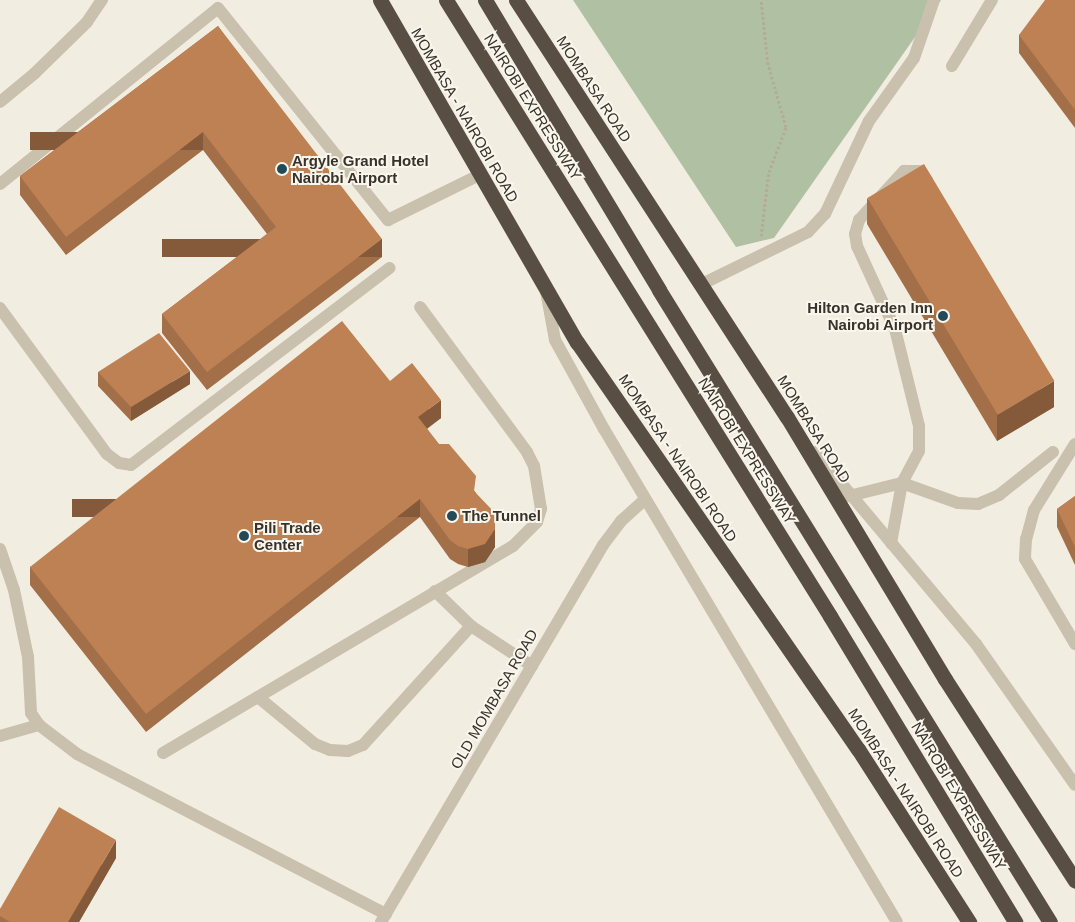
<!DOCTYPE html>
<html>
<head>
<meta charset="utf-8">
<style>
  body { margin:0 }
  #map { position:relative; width:1075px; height:922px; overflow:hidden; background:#f2ede1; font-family:Helvetica,sans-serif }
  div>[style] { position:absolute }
  .green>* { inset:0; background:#b0c0a2 }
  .path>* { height:3px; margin-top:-1.5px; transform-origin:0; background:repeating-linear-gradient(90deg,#b5aa98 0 2.5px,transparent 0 5px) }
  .minor>* { height:12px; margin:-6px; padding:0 6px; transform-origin:6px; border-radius:6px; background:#c9c0ad }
  .highway>* { height:15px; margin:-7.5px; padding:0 7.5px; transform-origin:7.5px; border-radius:7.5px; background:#594e43 }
  .wall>* { inset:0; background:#a36f48 }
  .shaded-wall>* { inset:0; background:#845a3b; transform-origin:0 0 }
  .building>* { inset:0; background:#bd8154; transform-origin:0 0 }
  .dots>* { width:14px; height:14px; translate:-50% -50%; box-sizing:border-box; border:2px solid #f9f6ed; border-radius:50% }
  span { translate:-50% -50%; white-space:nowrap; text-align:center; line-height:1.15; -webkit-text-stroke:4px #f9f6ed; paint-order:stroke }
  .street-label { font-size:15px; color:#38322b }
  .poi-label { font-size:15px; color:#38322b; font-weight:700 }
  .left { translate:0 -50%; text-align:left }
  .right { translate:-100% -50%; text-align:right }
</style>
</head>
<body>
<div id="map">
  <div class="green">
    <div style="clip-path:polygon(573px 0,941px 0,774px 238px,736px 247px)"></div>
  </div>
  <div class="path">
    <div style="left:761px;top:236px;width:64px;rotate:-82.9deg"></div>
    <div style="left:769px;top:172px;width:48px;rotate:-69.3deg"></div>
    <div style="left:786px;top:127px;width:66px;rotate:-105.9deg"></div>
    <div style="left:768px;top:64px;width:64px;rotate:-96.2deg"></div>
  </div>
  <div class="minor">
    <div style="left:952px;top:66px;width:77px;rotate:-58.8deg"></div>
    <div style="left:0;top:102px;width:45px;rotate:-39.6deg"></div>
    <div style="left:35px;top:73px;width:73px;rotate:-44.4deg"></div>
    <div style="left:87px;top:22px;width:27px;rotate:-56deg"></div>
    <div style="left:0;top:184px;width:280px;rotate:-38.9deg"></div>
    <div style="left:218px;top:8px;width:272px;rotate:51.3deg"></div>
    <div style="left:388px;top:220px;width:102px;rotate:-26.3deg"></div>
    <div style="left:700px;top:285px;width:120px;rotate:-26.1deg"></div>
    <div style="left:808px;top:232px;width:25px;rotate:-47deg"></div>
    <div style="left:825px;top:214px;width:103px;rotate:-64.7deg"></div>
    <div style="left:869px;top:121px;width:77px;rotate:-54.5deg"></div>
    <div style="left:914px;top:58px;width:61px;rotate:-71deg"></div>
    <div style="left:546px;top:291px;width:50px;rotate:79.6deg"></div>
    <div style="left:555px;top:340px;width:102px;rotate:61.2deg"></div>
    <div style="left:604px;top:429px;width:573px;rotate:59.28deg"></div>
    <div style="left:0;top:308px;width:181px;rotate:53.8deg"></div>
    <div style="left:107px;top:454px;width:15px;rotate:37deg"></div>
    <div style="left:119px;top:463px;width:12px;rotate:9deg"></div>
    <div style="left:131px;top:465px;width:325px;rotate:-37.3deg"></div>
    <div style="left:1075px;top:444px;width:78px;rotate:121.8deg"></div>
    <div style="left:1034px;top:510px;width:30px;rotate:105deg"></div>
    <div style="left:1026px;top:539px;width:20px;rotate:93deg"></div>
    <div style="left:1025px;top:559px;width:99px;rotate:59.5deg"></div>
    <div style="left:815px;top:452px;width:251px;rotate:50deg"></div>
    <div style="left:976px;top:644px;width:172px;rotate:54.9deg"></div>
    <div style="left:849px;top:496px;width:55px;rotate:-13.8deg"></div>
    <div style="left:902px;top:483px;width:59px;rotate:19.7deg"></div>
    <div style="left:958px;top:503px;width:20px;rotate:3deg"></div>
    <div style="left:978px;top:504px;width:23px;rotate:-23deg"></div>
    <div style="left:999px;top:495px;width:69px;rotate:-38.5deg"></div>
    <div style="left:891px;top:543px;width:61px;rotate:-79.6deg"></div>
    <div style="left:902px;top:483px;width:36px;rotate:-62deg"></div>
    <div style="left:919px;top:451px;width:25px;rotate:-90deg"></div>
    <div style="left:919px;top:426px;width:100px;rotate:-103.9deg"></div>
    <div style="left:895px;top:329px;width:91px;rotate:-114.6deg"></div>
    <div style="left:857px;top:246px;width:12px;rotate:-99deg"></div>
    <div style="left:855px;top:234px;width:15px;rotate:-74deg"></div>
    <div style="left:859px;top:220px;width:67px;rotate:-47.4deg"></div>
    <div style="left:904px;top:171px;width:15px"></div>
    <div style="left:919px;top:171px;width:12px;rotate:48deg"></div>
    <div style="left:0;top:549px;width:43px;rotate:71.1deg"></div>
    <div style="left:14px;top:590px;width:68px;rotate:78.2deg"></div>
    <div style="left:28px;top:657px;width:56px;rotate:86.9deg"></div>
    <div style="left:31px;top:713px;width:14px;rotate:56deg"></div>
    <div style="left:39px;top:725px;width:48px;rotate:37.3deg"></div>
    <div style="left:77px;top:754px;width:348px;rotate:27.4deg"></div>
    <div style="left:435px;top:591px;width:50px;rotate:44.2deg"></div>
    <div style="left:471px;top:626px;width:73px;rotate:33.3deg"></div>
    <div style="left:258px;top:697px;width:74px;rotate:39.5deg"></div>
    <div style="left:315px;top:744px;width:16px;rotate:22deg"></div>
    <div style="left:330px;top:750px;width:18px;rotate:3deg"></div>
    <div style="left:348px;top:751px;width:16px;rotate:-22deg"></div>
    <div style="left:363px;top:745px;width:161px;rotate:-47.8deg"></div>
    <div style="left:0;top:736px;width:41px;rotate:-15.8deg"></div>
    <div style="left:163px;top:753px;width:407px;rotate:-30.6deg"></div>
    <div style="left:513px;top:546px;width:34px;rotate:-45deg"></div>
    <div style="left:537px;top:522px;width:14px;rotate:-73deg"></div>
    <div style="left:541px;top:509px;width:44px;rotate:-99.2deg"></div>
    <div style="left:534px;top:466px;width:16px;rotate:-117deg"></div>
    <div style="left:527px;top:452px;width:180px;rotate:-126.4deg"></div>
    <div style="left:381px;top:922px;width:438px;rotate:-59.5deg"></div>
    <div style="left:603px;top:545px;width:30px;rotate:-53deg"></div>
    <div style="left:621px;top:521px;width:31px;rotate:-42deg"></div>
  </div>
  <div class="highway">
    <div style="left:380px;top:0;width:395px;rotate:60.1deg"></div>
    <div style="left:577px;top:342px;width:495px;rotate:55.4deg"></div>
    <div style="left:858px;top:749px;width:206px;rotate:57.3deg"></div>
    <div style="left:446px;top:0;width:726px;rotate:58.06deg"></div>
    <div style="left:830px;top:616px;width:358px;rotate:58.8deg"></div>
    <div style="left:485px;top:0;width:338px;rotate:59deg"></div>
    <div style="left:659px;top:290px;width:743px;rotate:58.26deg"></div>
    <div style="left:516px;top:0;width:497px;rotate:57deg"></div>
    <div style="left:787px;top:417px;width:306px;rotate:58.9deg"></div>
    <div style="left:945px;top:679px;width:240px;rotate:57.2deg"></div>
  </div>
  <div class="wall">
    <div style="clip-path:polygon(1075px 0,1075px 128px,1019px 53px,1019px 35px)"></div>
    <div style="clip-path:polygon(218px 26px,382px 257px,207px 390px,162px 333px,162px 314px,267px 234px,203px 150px,66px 255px,20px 195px,20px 176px)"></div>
    <div style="clip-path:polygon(867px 198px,1054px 407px,997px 441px,867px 224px)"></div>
    <div style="clip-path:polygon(98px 372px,190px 384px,131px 421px,98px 386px)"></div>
    <div style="clip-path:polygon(390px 381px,441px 418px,427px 429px,476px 493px,495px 547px,485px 562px,468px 567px,458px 564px,450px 559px,420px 517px,146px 732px,30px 585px,30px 567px)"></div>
    <div style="clip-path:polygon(1075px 496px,1075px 565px,1057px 527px,1057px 509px)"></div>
    <div style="clip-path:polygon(116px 858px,79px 922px,0 922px,0 909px)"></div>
  </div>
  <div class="shaded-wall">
    <div style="left:203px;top:132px;width:18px;height:173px;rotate:90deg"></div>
    <div style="left:382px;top:239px;width:18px;height:220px;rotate:90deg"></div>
    <div style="clip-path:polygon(190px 371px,190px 384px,131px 421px,131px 407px)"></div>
    <div style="clip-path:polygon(1054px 381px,1054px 407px,997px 441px,997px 415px)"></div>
    <div style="clip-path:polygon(441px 400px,441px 418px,418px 435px,418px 417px)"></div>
    <div style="left:420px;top:499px;width:18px;height:348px;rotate:90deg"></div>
    <div style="clip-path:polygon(495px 529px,495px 547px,485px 562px,468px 567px,468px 549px)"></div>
    <div style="clip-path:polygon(116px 840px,116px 858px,79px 922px,68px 922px)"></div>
  </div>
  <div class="building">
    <div style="clip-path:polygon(1045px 0,1075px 0,1075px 110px,1019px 35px)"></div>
    <div style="clip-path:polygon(218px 26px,382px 239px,207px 372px,162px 314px,276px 227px,203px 132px,66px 237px,20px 176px)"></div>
    <div style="left:924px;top:164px;width:253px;height:66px;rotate:59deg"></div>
    <div style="clip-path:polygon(342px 321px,390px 381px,412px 363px,441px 400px,418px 417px,439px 444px,449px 444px,476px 476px,474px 491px,495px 513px,495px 529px,485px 544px,468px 549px,458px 546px,450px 540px,420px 499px,146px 714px,30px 567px)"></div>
    <div style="clip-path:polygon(159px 333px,190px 371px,131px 407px,98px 372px)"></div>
    <div style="clip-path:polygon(1075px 496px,1075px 547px,1057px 509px)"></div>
    <div style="clip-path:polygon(59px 807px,116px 840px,68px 922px,10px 922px,0 916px,0 909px)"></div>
  </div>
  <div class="dots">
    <div style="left:282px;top:169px;background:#244a57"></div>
    <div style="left:943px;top:316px;background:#244a57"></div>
    <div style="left:452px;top:516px;background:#244a57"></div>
    <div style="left:244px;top:536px;background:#244a57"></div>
  </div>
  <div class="street-label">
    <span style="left:594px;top:89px;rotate:57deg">MOMBASA ROAD</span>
    <span style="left:533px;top:107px;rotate:58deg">NAIROBI EXPRESSWAY</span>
    <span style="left:465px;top:115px;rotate:60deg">MOMBASA - NAIROBI ROAD</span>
    <span style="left:814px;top:429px;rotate:58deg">MOMBASA ROAD</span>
    <span style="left:747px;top:451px;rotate:58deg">NAIROBI EXPRESSWAY</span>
    <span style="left:678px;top:458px;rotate:56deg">MOMBASA - NAIROBI ROAD</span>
    <span style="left:494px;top:699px;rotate:-60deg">OLD MOMBASA ROAD</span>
    <span style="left:906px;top:793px;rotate:57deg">MOMBASA - NAIROBI ROAD</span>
    <span style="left:959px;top:796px;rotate:59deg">NAIROBI EXPRESSWAY</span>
  </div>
  <div class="poi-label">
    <span class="left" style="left:292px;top:169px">Argyle Grand Hotel<br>Nairobi Airport</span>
    <span class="right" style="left:933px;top:316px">Hilton Garden Inn<br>Nairobi Airport</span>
    <span class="left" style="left:462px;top:516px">The Tunnel</span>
    <span class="left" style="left:254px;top:536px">Pili Trade<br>Center</span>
  </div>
</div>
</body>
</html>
